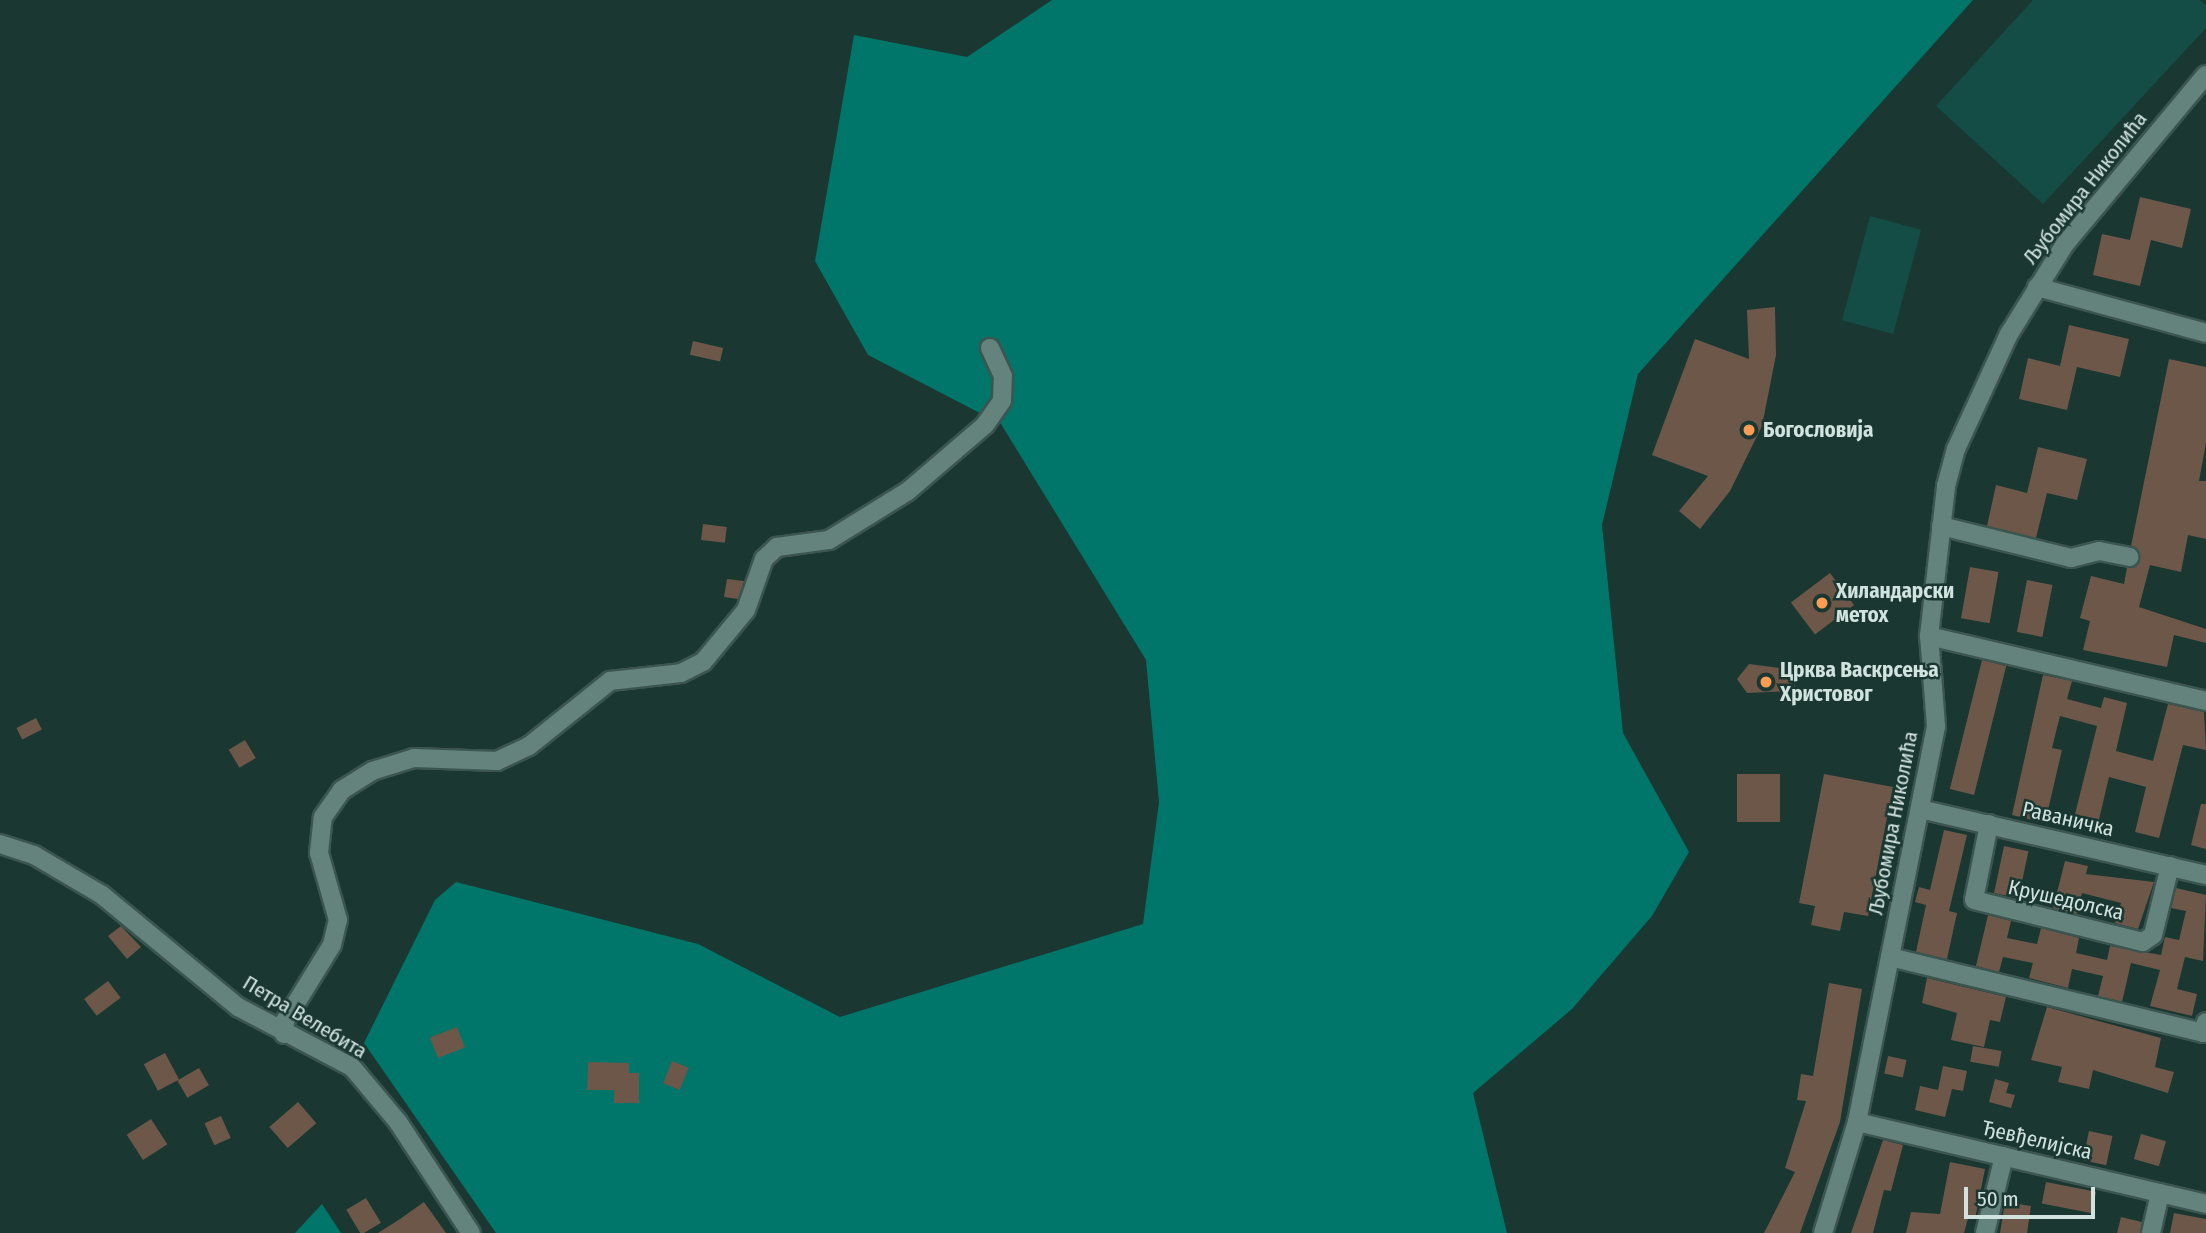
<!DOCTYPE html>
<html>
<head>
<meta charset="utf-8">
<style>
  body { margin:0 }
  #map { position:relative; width:2206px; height:1233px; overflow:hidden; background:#1a3732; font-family:"Fira Sans Condensed",sans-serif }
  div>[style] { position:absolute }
  .green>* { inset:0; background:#134d45; transform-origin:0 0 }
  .forest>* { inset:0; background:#00766a }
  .building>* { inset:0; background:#6c5749; transform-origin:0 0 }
  .roads { filter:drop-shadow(2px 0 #3c5551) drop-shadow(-2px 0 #3c5551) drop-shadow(0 2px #3c5551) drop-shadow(0 -2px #3c5551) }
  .minor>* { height:18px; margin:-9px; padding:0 9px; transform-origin:9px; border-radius:9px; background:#64837d }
  .dots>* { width:19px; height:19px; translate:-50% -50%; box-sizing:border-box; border:4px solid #1a3732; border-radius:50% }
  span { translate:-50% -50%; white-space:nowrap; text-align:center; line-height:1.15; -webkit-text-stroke:5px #1a3732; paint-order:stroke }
  .street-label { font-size:21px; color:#d2e3df }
  .poi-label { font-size:21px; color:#d2e3df; font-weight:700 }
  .left { translate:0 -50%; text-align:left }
  .scale { position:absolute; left:1964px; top:1187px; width:131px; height:32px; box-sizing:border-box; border:4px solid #d2e3df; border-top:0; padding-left:9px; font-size:21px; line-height:24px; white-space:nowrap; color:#d2e3df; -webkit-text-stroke:5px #1a3732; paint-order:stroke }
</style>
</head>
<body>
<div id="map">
  <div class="green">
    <div style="clip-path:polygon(2033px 0,2200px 0,2206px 5px,2206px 28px,2043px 204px,1936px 106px)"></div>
    <div style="left:1870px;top:216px;width:53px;height:108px;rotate:15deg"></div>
  </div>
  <div class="forest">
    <div style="clip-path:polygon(1052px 0,1973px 0,1638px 374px,1602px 525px,1623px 733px,1689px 852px,1652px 916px,1572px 1009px,1473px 1093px,1507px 1233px,496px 1233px,364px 1043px,435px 900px,456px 882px,698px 944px,840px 1017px,1143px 924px,1159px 802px,1146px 660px,1001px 424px,868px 355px,815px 261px,854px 35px,967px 57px)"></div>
    <div style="clip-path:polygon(322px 1204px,341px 1233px,295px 1233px)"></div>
  </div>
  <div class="building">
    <div style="clip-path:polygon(2140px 197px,2191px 209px,2182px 248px,2151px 240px,2140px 286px,2093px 275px,2102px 234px,2130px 240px)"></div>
    <div style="clip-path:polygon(1775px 307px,1776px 355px,1762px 426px,1730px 491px,1700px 529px,1679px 511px,1708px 476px,1652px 455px,1695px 339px,1749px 359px,1747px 310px)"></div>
    <div style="clip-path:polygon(2069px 325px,2129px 339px,2120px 377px,2077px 367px,2067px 410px,2019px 399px,2028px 358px,2060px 366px)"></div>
    <div style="left:693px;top:341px;width:31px;height:14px;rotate:13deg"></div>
    <div style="clip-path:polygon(2169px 359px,2206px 367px,2206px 443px,2199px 481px,2206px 481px,2206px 539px,2188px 535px,2181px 572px,2150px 565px,2139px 607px,2206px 629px,2206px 643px,2174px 635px,2167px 667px,2083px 650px,2090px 621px,2080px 618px,2091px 576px,2124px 584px,2127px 568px,2140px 560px,2131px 546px)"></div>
    <div style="clip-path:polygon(2038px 447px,2087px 459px,2077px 500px,2047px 493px,2036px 538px,1987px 526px,1996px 485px,2027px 493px)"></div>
    <div style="left:703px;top:524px;width:24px;height:16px;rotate:7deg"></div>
    <div style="left:1970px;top:567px;width:29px;height:52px;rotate:10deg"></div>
    <div style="left:1830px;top:573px;width:40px;height:49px;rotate:53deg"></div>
    <div style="clip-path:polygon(727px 579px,744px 581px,738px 599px,724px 597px)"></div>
    <div style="left:2027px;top:580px;width:26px;height:53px;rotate:11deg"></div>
    <div style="left:1982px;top:660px;width:25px;height:133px;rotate:14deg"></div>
    <div style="clip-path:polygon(1749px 664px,1796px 670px,1794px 691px,1747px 693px,1737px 679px)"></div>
    <div style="clip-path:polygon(2043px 675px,2072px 681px,2067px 699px,2101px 708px,2104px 697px,2127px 703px,2116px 751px,2153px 761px,2168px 704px,2204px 712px,2206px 750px,2183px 745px,2159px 838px,2135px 832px,2146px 787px,2109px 777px,2098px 824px,2074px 818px,2097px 726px,2060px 716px,2052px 748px,2062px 750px,2045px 823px,2012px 815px)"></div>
    <div style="left:36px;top:718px;width:13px;height:22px;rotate:63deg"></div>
    <div style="left:245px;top:740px;width:21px;height:19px;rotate:59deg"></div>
    <div style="left:1780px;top:774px;width:48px;height:43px;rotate:90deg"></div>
    <div style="clip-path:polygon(1824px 774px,1893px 787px,1868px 916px,1844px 912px,1840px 931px,1811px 925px,1815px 906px,1799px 903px)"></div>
    <div style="clip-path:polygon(2201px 804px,2206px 804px,2206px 849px,2191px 845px)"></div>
    <div style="clip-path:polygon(1944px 830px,1967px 835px,1949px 911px,1957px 913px,1947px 959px,1916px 952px,1926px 905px,1915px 902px,1919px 887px,1930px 890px)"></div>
    <div style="left:2004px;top:846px;width:25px;height:48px;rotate:12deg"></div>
    <div style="clip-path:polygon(2065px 861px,2088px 866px,2086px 874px,2154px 882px,2138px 929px,2115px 923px,2121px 903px,2082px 893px,2077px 914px,2053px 908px)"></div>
    <div style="clip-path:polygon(2176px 888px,2206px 895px,2203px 961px,2185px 957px,2177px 989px,2197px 994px,2192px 1016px,2150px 1006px,2160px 970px,2131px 963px,2122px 1002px,2098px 996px,2103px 976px,2072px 969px,2068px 988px,2029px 978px,2033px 963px,2003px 957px,1999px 972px,1976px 966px,1988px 915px,2011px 921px,2007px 938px,2037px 944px,2041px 928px,2079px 938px,2076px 953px,2107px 960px,2110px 946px,2161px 955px,2165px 937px,2179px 940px,2186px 911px,2171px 908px)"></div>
    <div style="clip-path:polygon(121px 926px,141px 947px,127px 959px,108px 936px)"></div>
    <div style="clip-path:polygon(1927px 978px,2006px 997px,2000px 1022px,1990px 1020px,1984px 1047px,1951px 1040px,1957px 1013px,1922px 1003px)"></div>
    <div style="left:108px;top:981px;width:21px;height:30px;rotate:53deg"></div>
    <div style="clip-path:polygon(1829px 983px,1862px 989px,1840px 1122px,1800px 1233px,1764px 1233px,1795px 1172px,1785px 1168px,1806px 1101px,1797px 1100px,1801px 1074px,1813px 1076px)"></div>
    <div style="clip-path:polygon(2047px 1007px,2161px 1038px,2155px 1067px,2174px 1072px,2168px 1093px,2093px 1070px,2089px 1089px,2058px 1082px,2062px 1067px,2031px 1060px)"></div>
    <div style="left:457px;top:1027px;width:22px;height:29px;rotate:69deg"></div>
    <div style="left:1973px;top:1046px;width:29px;height:16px;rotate:10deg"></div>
    <div style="left:165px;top:1053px;width:30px;height:24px;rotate:62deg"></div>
    <div style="left:1888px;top:1056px;width:19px;height:18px;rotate:12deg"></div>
    <div style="left:672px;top:1061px;width:18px;height:24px;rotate:22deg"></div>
    <div style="clip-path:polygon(588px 1062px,629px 1063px,629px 1073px,639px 1073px,639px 1103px,614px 1103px,614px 1090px,587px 1090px)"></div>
    <div style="clip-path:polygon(1943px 1066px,1967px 1071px,1963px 1091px,1952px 1089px,1945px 1117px,1915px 1110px,1920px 1086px,1938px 1090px)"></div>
    <div style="left:199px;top:1068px;width:20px;height:25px;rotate:60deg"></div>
    <div style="clip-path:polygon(1995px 1079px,2009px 1083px,2006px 1093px,2015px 1095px,2011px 1108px,1989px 1102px)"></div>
    <div style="left:298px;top:1102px;width:28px;height:38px;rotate:49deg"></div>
    <div style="left:221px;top:1116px;width:24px;height:18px;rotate:66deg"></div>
    <div style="left:151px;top:1119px;width:30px;height:29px;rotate:57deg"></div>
    <div style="left:2089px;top:1131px;width:24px;height:30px;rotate:12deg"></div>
    <div style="left:2141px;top:1134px;width:26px;height:26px;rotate:16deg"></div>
    <div style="clip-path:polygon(1883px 1140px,1903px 1145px,1891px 1191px,1884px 1190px,1873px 1233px,1851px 1233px)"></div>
    <div style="clip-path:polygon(1950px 1162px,1985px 1169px,1975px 1219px,1968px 1218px,1964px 1233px,1906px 1233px,1911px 1212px,1940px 1214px)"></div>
    <div style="left:2046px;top:1182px;width:51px;height:22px;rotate:11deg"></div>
    <div style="left:366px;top:1198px;width:29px;height:23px;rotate:59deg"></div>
    <div style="clip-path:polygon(424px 1202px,446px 1233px,378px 1233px,400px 1219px)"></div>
    <div style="clip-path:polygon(2005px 1202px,2031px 1206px,2027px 1233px,2000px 1233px)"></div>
    <div style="clip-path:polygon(2174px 1213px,2206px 1219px,2206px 1233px,2170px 1233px)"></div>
    <div style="clip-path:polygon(2121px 1217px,2142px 1222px,2140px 1233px,2117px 1233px)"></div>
  </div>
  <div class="roads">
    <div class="minor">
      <div style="left:2037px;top:287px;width:175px;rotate:15.2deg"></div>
      <div style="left:1941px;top:526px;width:134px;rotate:13.8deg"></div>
      <div style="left:2071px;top:558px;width:29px;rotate:-14deg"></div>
      <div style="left:2099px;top:551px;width:31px;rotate:11deg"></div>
      <div style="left:1929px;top:636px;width:285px;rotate:13.2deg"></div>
      <div style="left:1920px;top:809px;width:294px;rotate:13deg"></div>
      <div style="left:1989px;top:824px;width:77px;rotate:101.2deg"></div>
      <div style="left:1974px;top:900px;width:174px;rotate:14deg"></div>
      <div style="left:2143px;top:942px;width:12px;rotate:-35deg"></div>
      <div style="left:2153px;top:935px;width:71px;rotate:-76.2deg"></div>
      <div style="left:0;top:844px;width:36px;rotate:18deg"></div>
      <div style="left:34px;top:855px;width:79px;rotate:30.5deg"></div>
      <div style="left:102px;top:895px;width:176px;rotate:39.5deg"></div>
      <div style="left:238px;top:1007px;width:129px;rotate:27.8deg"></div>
      <div style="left:352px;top:1067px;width:72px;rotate:50.1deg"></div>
      <div style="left:398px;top:1122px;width:133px;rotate:56.7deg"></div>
      <div style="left:1890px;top:957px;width:322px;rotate:13.6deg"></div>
      <div style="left:2203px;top:1033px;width:11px;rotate:-75deg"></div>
      <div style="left:284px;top:1034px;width:13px;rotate:-86deg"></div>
      <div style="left:285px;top:1021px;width:89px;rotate:-58.3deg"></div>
      <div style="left:332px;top:945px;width:26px;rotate:-77deg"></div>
      <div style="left:338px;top:920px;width:70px;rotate:-105.8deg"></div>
      <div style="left:319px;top:853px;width:36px;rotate:-84deg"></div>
      <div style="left:323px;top:817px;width:33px;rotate:-55deg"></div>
      <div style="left:342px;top:790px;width:36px;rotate:-32deg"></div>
      <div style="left:372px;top:771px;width:44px;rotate:-17.2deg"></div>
      <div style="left:414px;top:758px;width:83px;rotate:2.1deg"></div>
      <div style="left:497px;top:761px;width:35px;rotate:-25deg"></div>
      <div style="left:529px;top:746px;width:104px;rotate:-38.7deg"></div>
      <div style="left:610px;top:681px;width:71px;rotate:-6.4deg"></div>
      <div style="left:681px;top:673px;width:25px;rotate:-27deg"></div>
      <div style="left:703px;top:662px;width:67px;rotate:-50.4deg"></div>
      <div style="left:746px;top:610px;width:54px;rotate:-70.6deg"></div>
      <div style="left:764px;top:559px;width:18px;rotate:-43deg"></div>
      <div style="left:777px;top:547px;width:52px;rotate:-7.7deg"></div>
      <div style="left:829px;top:540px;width:93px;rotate:-31.8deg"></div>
      <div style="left:908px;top:491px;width:101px;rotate:-40.6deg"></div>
      <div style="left:985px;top:425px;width:29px;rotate:-55deg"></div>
      <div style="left:1002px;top:401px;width:25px;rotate:-88deg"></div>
      <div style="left:1003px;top:376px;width:31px;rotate:-115deg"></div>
      <div style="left:1857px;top:1122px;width:359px;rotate:13.2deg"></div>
      <div style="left:1823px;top:1233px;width:116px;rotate:-73deg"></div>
      <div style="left:1857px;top:1122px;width:404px;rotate:-78.7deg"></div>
      <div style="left:1936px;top:726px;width:90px;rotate:-94.4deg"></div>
      <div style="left:1929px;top:636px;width:151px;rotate:-83.5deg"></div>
      <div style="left:1946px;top:486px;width:38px;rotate:-75deg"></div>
      <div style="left:1956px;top:449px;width:127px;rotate:-65.3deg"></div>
      <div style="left:2009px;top:334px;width:106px;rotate:-58.1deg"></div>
      <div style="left:2065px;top:244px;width:220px;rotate:-50.2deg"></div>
      <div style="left:1985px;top:1233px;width:79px;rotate:-76.1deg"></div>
      <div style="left:2151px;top:1233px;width:41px;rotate:-77.3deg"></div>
    </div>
  </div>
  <div class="dots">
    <div style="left:1749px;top:430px;background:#fc9d53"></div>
    <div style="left:1822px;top:603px;background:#fc9d53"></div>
    <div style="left:1766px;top:682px;background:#fc9d53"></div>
  </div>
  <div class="street-label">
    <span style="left:2085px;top:188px;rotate:-52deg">Љубомира Николића</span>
    <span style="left:2068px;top:819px;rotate:13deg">Раваничка</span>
    <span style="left:1893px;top:823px;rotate:-79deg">Љубомира Николића</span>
    <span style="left:2066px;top:900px;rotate:13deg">Крушедолска</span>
    <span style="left:305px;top:1017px;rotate:31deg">Петра Велебита</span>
    <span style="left:2037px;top:1140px;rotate:13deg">Ђевђелијска</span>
  </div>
  <div class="poi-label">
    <span class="left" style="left:1763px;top:430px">Богословија</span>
    <span class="left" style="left:1836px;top:603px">Хиландарски<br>метох</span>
    <span class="left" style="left:1780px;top:682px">Црква Васкрсења<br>Христовог</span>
  </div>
  <div class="scale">50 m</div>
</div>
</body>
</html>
